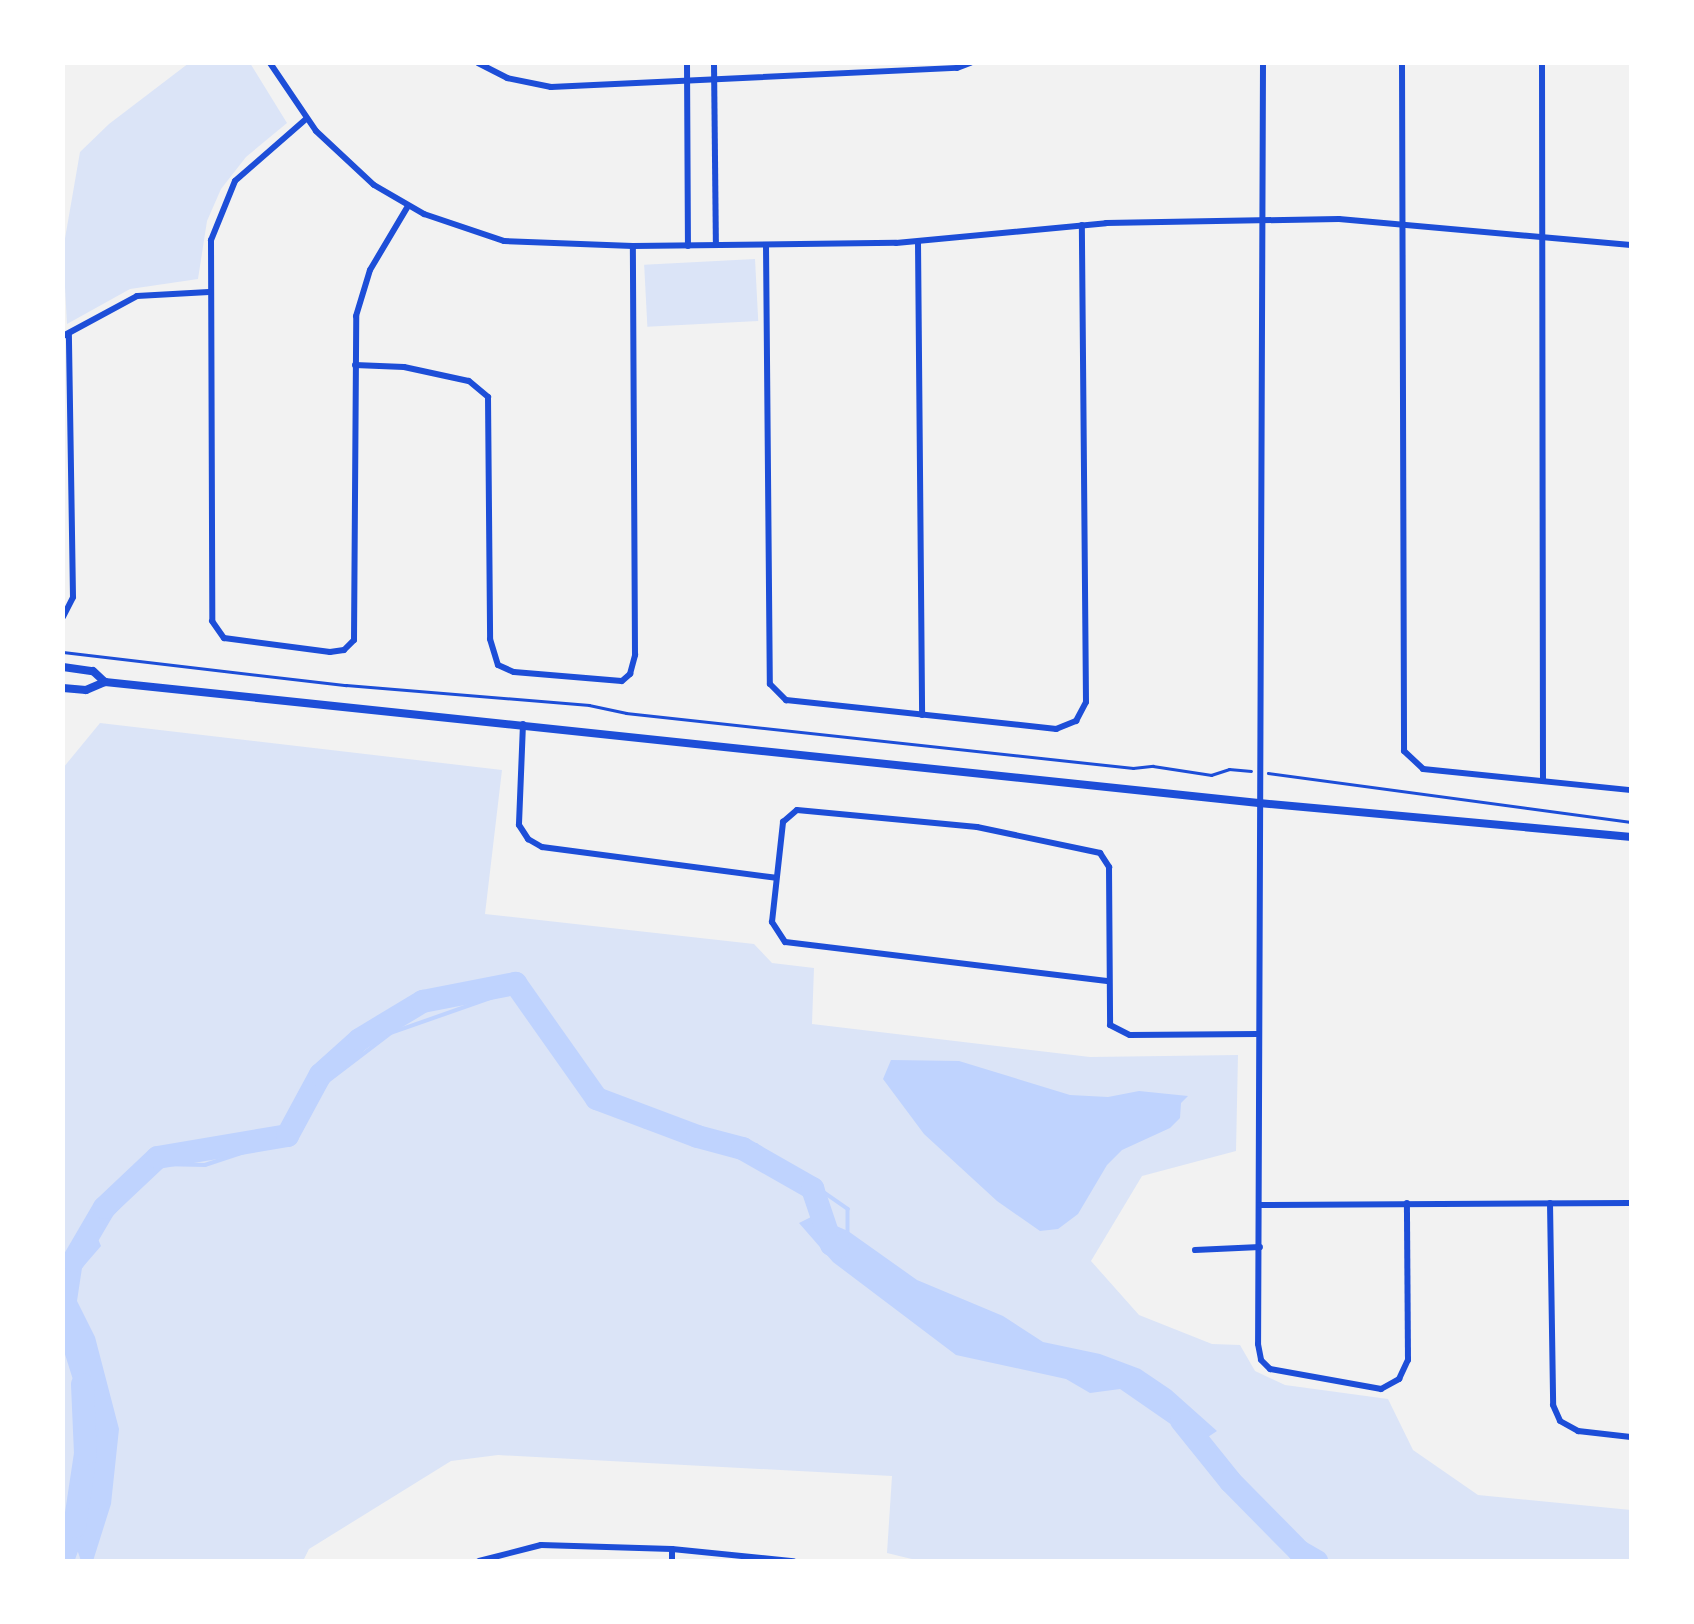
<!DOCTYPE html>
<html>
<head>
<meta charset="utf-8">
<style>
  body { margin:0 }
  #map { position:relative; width:1694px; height:1624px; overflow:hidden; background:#f2f2f2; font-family:Signika,sans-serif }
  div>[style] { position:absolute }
  .green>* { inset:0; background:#dbe4f7; transform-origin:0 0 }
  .water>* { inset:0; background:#bfd3fe }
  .stream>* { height:3.5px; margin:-1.75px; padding:0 1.75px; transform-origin:1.75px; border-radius:1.75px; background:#bfd3fe }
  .river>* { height:23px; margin:-11.5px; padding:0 11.5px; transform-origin:11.5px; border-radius:11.5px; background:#bfd3fe }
  .path>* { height:2.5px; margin:-1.25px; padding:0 1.25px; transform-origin:1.25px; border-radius:1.25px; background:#1d4ed8 }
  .minor>* { height:6px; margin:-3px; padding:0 3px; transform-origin:3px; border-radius:3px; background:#1d4ed8 }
  .secondary>* { height:8px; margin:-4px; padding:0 4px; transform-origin:4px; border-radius:4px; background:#1d4ed8 }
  span { translate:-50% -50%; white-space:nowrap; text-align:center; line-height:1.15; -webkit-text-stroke:7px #fff; paint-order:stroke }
  .frame { position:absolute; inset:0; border:65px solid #fff; pointer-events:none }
</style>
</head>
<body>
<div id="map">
  <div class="green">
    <div style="clip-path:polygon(189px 63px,250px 63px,287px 123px,246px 157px,221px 189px,207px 221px,198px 279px,130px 289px,67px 324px,63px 250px,80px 152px,109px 124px)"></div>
    <div style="left:755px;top:259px;width:62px;height:111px;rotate:87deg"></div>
    <div style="clip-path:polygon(100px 723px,502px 770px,485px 914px,754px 944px,772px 963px,814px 968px,812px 1024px,1090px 1057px,1238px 1055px,1236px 1151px,1142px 1176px,1091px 1261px,1139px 1315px,1212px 1344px,1240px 1345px,1255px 1371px,1285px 1385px,1388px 1399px,1413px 1450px,1478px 1495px,1631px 1510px,1631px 1561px,920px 1561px,887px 1553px,892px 1476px,498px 1455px,451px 1461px,309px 1549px,303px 1561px,63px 1561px,63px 768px)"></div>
  </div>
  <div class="water">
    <div style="clip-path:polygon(891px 1060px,959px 1061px,1070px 1095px,1108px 1097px,1139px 1091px,1188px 1096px,1181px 1103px,1180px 1118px,1170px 1128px,1122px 1150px,1107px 1165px,1078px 1214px,1058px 1229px,1040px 1231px,997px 1201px,924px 1134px,883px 1079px)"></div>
    <div style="clip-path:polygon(813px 1216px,848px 1231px,917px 1280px,1003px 1316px,1043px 1342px,1100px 1354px,1140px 1369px,1171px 1390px,1217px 1431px,1190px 1449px,1172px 1425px,1120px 1389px,1090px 1393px,1066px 1379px,956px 1355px,833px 1262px,799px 1223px)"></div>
    <div style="clip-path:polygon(95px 1232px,101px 1246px,82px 1268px,77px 1301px,95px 1337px,119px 1429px,111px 1504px,93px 1561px,81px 1561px,75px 1543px,90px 1495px,92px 1440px,63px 1348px,63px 1262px,83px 1235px)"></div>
  </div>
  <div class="stream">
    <div style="left:95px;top:1232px;width:93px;rotate:-46.7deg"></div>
    <div style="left:159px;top:1164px;width:46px;rotate:1.2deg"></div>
    <div style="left:205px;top:1165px;width:52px;rotate:-18.1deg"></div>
    <div style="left:254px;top:1149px;width:50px;rotate:-28.6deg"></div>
    <div style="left:298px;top:1125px;width:53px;rotate:-55.7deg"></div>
    <div style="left:328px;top:1081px;width:79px;rotate:-37.3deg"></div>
    <div style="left:391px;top:1033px;width:126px;rotate:-19.4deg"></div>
    <div style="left:510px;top:991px;width:21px;rotate:23deg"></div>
    <div style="left:529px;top:999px;width:32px;rotate:46deg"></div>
    <div style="left:551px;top:1022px;width:52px;rotate:62.4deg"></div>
    <div style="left:575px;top:1068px;width:50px;rotate:47.4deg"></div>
    <div style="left:609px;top:1105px;width:41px;rotate:31deg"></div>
    <div style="left:644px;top:1126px;width:59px;rotate:14.7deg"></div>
    <div style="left:701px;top:1141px;width:55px;rotate:4.2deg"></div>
    <div style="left:756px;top:1145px;width:112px;rotate:34.8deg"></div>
    <div style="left:848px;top:1209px;width:22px;rotate:90deg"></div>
  </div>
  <div class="river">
    <div style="left:73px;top:1260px;width:61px;rotate:-59.7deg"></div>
    <div style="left:104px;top:1207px;width:73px;rotate:-43.3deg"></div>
    <div style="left:157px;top:1157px;width:132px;rotate:-9.6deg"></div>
    <div style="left:287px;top:1135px;width:69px;rotate:-61.6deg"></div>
    <div style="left:320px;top:1074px;width:52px;rotate:-41.9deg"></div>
    <div style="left:359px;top:1039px;width:74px;rotate:-31.1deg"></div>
    <div style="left:422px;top:1001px;width:95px;rotate:-11deg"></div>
    <div style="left:515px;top:983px;width:141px;rotate:54.8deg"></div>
    <div style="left:596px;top:1098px;width:108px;rotate:20.6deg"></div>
    <div style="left:697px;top:1136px;width:47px;rotate:14.9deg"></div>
    <div style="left:742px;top:1148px;width:81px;rotate:29.7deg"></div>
    <div style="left:812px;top:1188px;width:59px;rotate:71.3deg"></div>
    <div style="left:831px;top:1244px;width:7px;rotate:27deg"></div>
    <div style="left:1181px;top:1420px;width:78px;rotate:51.2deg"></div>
    <div style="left:1230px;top:1481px;width:98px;rotate:45.4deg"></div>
    <div style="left:1299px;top:1551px;width:20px;rotate:30deg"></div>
    <div style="left:63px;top:1557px;width:33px;rotate:-70deg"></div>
    <div style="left:74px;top:1526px;width:74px;rotate:-81.4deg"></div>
    <div style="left:85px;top:1453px;width:69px;rotate:-92.5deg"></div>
  </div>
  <div class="path">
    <div style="left:63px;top:652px;width:285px;rotate:6.7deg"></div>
    <div style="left:346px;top:685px;width:244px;rotate:4.7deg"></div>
    <div style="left:589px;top:705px;width:38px;rotate:12deg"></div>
    <div style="left:626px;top:713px;width:510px;rotate:6.19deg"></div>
    <div style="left:1133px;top:768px;width:20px;rotate:-6deg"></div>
    <div style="left:1153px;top:766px;width:59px;rotate:8.8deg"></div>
    <div style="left:1211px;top:775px;width:19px;rotate:-18deg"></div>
    <div style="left:1229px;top:769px;width:22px;rotate:5deg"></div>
    <div style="left:1268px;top:773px;width:366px;rotate:7.7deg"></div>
  </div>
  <div class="minor">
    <div style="left:270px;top:63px;width:82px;rotate:55.9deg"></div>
    <div style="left:316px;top:131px;width:79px;rotate:43deg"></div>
    <div style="left:374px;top:185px;width:58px;rotate:30.1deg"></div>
    <div style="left:424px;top:214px;width:84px;rotate:18.6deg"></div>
    <div style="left:504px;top:241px;width:129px;rotate:2.2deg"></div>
    <div style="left:633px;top:246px;width:263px;rotate:-0.7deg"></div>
    <div style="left:896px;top:243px;width:211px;rotate:-5.4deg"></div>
    <div style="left:1106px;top:223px;width:233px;rotate:-1deg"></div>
    <div style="left:1339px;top:219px;width:293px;rotate:5.1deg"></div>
    <div style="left:478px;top:63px;width:33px;rotate:27deg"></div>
    <div style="left:507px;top:78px;width:45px;rotate:11.6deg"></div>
    <div style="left:551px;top:87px;width:406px;rotate:-2.7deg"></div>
    <div style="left:957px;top:68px;width:14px;rotate:-21deg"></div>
    <div style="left:687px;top:63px;width:183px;rotate:89.7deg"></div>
    <div style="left:714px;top:63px;width:182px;rotate:89.4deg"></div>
    <div style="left:1263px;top:63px;width:1281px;rotate:90.22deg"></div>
    <div style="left:1258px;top:1344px;width:16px;rotate:79deg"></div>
    <div style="left:1261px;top:1360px;width:13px;rotate:45deg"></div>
    <div style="left:1270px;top:1369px;width:113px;rotate:10.2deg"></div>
    <div style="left:1381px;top:1389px;width:21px;rotate:-29deg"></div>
    <div style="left:1399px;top:1379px;width:21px;rotate:-65deg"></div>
    <div style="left:1408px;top:1360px;width:157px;rotate:-90.4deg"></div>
    <div style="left:1402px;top:63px;width:688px;rotate:89.83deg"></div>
    <div style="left:1404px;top:751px;width:26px;rotate:43deg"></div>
    <div style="left:1423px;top:769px;width:209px;rotate:5.8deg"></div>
    <div style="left:1542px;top:63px;width:718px;rotate:89.92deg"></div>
    <div style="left:306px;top:119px;width:94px;rotate:138.9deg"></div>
    <div style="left:235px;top:181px;width:64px;rotate:112.1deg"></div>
    <div style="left:211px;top:240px;width:381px;rotate:89.8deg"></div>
    <div style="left:212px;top:621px;width:21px;rotate:55deg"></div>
    <div style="left:224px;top:638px;width:107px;rotate:7.5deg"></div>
    <div style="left:330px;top:652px;width:14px;rotate:-8deg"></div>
    <div style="left:344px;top:650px;width:14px;rotate:-45deg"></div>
    <div style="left:354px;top:640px;width:324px;rotate:-89.6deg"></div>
    <div style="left:356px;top:316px;width:48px;rotate:-73.1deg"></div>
    <div style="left:370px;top:270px;width:74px;rotate:-59.3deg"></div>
    <div style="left:918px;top:242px;width:473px;rotate:89.5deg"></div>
    <div style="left:766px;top:245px;width:439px;rotate:89.5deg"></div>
    <div style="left:770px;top:684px;width:23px;rotate:45deg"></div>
    <div style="left:786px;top:700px;width:272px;rotate:6.1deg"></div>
    <div style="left:1056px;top:729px;width:22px;rotate:-22deg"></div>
    <div style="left:1076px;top:721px;width:21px;rotate:-62deg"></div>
    <div style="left:1086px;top:702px;width:477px;rotate:-90.5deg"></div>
    <div style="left:63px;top:336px;width:84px;rotate:-28.4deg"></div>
    <div style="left:137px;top:296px;width:72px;rotate:-3.2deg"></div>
    <div style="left:355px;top:365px;width:49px;rotate:2.3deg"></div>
    <div style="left:404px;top:367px;width:66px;rotate:12.2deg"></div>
    <div style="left:469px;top:381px;width:25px;rotate:40deg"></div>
    <div style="left:488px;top:397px;width:242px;rotate:89.5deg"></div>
    <div style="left:490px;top:639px;width:27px;rotate:73deg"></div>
    <div style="left:498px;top:665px;width:17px;rotate:24deg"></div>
    <div style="left:514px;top:672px;width:108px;rotate:4.8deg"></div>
    <div style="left:622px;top:681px;width:11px;rotate:-41deg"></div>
    <div style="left:630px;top:674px;width:20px;rotate:-75deg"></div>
    <div style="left:635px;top:655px;width:409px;rotate:-90.3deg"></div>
    <div style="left:63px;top:617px;width:22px;rotate:-63deg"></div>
    <div style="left:73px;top:597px;width:262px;rotate:-90.9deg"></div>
    <div style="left:523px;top:724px;width:101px;rotate:92.3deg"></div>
    <div style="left:519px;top:825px;width:17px;rotate:57deg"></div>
    <div style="left:528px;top:839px;width:16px;rotate:30deg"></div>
    <div style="left:542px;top:847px;width:236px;rotate:7.5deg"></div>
    <div style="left:1107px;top:981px;width:324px;rotate:-173.1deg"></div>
    <div style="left:785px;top:942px;width:24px;rotate:-123deg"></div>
    <div style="left:772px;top:922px;width:101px;rotate:-83.7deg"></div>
    <div style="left:783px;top:822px;width:18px;rotate:-41deg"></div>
    <div style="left:797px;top:810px;width:181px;rotate:5.4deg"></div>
    <div style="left:977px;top:827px;width:126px;rotate:11.9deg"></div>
    <div style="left:1100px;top:853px;width:17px;rotate:57deg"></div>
    <div style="left:1109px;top:867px;width:158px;rotate:89.6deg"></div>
    <div style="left:1110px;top:1025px;width:22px;rotate:27deg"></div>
    <div style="left:1130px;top:1035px;width:127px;rotate:-0.5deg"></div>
    <div style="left:1550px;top:1203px;width:202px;rotate:89.1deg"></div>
    <div style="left:1553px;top:1405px;width:17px;rotate:66deg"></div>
    <div style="left:1560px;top:1421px;width:21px;rotate:29deg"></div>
    <div style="left:1578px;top:1431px;width:53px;rotate:6.5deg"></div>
    <div style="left:1260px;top:1205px;width:371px;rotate:-0.3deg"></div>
    <div style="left:1195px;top:1250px;width:65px;rotate:-2.6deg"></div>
    <div style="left:479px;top:1561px;width:64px;rotate:-14.5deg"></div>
    <div style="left:541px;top:1545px;width:131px;rotate:1.7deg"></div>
    <div style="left:672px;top:1549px;width:122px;rotate:5.7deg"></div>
    <div style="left:672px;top:1561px;width:12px;rotate:-90deg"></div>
  </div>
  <div class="secondary">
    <div style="left:63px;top:667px;width:30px;rotate:8deg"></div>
    <div style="left:93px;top:671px;width:16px;rotate:43deg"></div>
    <div style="left:63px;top:688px;width:23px;rotate:5deg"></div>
    <div style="left:86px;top:690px;width:21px;rotate:-23deg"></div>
    <div style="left:105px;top:682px;width:1160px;rotate:5.99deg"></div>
    <div style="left:1259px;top:803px;width:374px;rotate:5.2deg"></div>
  </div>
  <div class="frame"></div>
</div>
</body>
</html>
